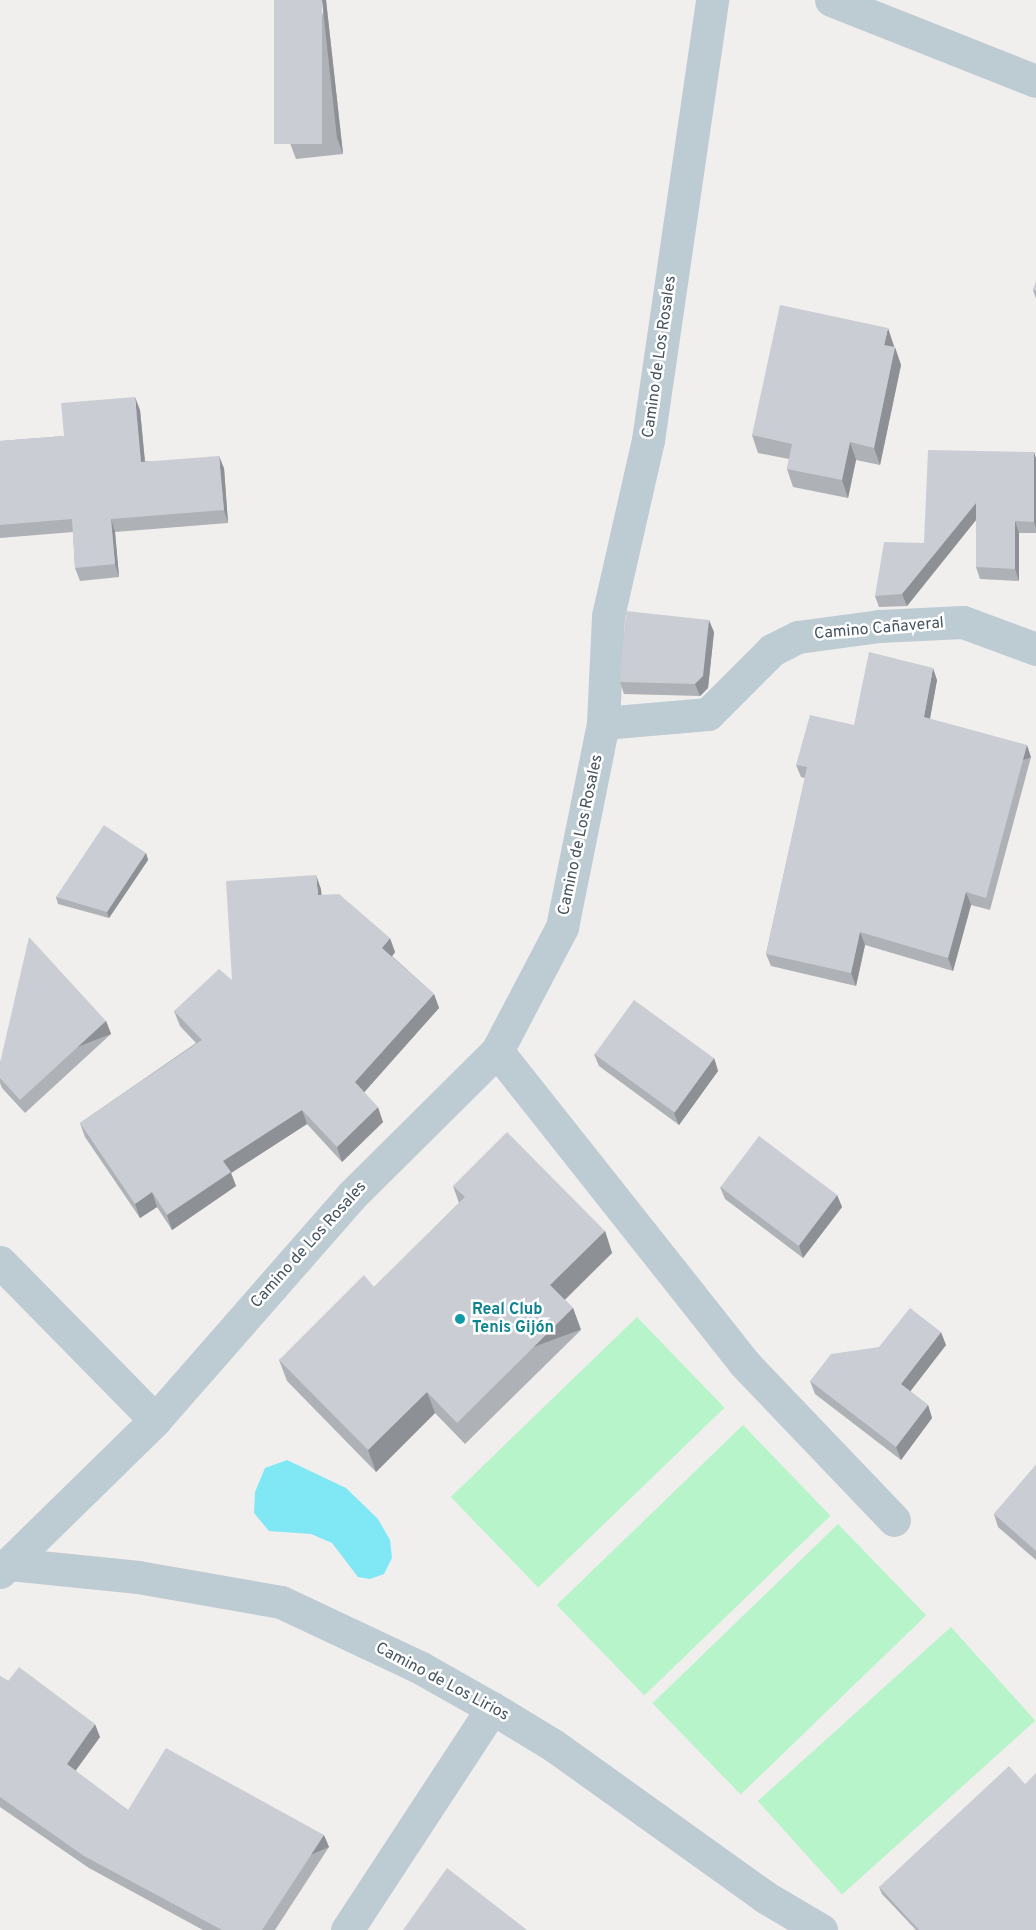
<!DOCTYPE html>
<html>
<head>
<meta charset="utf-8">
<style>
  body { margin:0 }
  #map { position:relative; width:1036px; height:1930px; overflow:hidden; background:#f1eeee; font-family:Overpass,sans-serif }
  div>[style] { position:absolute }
  .green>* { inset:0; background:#b8f4ca; transform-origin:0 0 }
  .water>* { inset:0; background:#80e8f5 }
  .minor>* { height:33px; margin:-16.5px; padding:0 16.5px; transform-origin:16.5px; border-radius:16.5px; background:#bdcbd2 }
  .wall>* { inset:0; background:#aeb1b6 }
  .shaded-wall>* { inset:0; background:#8d9094; transform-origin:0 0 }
  .building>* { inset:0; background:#caced4; transform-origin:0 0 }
  .dots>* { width:16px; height:16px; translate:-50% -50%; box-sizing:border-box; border:3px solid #fff; border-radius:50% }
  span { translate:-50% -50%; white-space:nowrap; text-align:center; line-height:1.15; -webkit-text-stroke:5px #fff; paint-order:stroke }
  .street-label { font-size:16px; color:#45545e }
  .culture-label { font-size:16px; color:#0d838f; font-weight:700 }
  .left { translate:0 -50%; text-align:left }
</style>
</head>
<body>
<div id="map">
  <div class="green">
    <div style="left:637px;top:1317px;width:126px;height:259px;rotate:46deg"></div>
    <div style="left:743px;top:1425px;width:126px;height:259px;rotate:46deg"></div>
    <div style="left:838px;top:1524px;width:127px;height:258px;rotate:46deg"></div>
    <div style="left:951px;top:1627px;width:126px;height:260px;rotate:48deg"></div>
  </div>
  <div class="water">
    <div style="clip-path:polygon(287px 1460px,346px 1488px,378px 1519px,390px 1540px,392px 1558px,384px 1574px,370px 1579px,358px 1577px,332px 1543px,311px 1534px,269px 1531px,254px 1513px,255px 1492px,265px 1468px)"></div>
  </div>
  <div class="minor">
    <div style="left:831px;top:0;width:220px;rotate:21.6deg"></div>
    <div style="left:603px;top:723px;width:105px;rotate:-4.9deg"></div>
    <div style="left:708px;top:714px;width:91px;rotate:-45deg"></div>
    <div style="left:772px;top:650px;width:29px;rotate:-27deg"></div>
    <div style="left:798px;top:637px;width:82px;rotate:-7.7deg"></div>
    <div style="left:879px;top:626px;width:84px;rotate:-2.7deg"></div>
    <div style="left:963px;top:622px;width:78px;rotate:20.3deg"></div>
    <div style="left:497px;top:1051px;width:398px;rotate:51.6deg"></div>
    <div style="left:744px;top:1363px;width:217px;rotate:46.3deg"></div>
    <div style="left:0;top:1262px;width:221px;rotate:45.5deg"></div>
    <div style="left:10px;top:1564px;width:129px;rotate:5.8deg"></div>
    <div style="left:138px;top:1577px;width:145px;rotate:9.9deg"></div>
    <div style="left:281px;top:1602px;width:155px;rotate:25.2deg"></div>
    <div style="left:421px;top:1668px;width:81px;rotate:29.4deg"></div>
    <div style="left:492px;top:1708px;width:71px;rotate:31.2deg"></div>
    <div style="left:553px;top:1745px;width:261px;rotate:35.6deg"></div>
    <div style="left:765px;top:1897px;width:65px;rotate:30.5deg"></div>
    <div style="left:0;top:1572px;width:217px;rotate:-44.4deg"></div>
    <div style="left:155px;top:1420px;width:299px;rotate:-48.8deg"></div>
    <div style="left:352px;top:1195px;width:204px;rotate:-44.8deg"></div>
    <div style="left:497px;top:1051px;width:140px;rotate:-62.3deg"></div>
    <div style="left:562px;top:927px;width:208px;rotate:-78.6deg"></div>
    <div style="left:603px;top:723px;width:107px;rotate:-87.3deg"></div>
    <div style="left:608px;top:616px;width:180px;rotate:-77.2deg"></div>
    <div style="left:648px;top:440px;width:445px;rotate:-81.7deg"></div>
    <div style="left:347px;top:1930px;width:265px;rotate:-56.8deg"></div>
  </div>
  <div class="wall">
    <div style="clip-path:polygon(326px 0,343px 154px,296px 159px,290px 143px)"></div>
    <div style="clip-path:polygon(1036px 282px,1036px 299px,1033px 290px)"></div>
    <div style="clip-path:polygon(894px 346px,901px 365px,880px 465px,856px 460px,848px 498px,793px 487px,787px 469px,789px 459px,758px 453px,752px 435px)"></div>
    <div style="clip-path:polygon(140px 410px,145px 461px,224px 468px,228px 523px,115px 532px,119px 577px,80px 581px,75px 568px,73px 532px,0 538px,0 441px,64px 436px)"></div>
    <div style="clip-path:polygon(1034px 452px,1036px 459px,1036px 533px,1019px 533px,1019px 581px,980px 579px,976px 567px,976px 520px,907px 606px,879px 607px,875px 596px,924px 543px)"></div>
    <div style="clip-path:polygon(714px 632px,708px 688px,700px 696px,624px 694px,620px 682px)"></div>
    <div style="clip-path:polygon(937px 680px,930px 719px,1031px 757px,990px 910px,971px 905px,953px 971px,865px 945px,856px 986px,771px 966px,766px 954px,805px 778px,801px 777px,796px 765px,854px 725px)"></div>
    <div style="clip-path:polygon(146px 853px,148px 860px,109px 918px,58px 904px,56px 897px)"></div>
    <div style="clip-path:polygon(321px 889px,321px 895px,395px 952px,392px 956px,434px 994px,439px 1008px,364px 1092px,383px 1122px,342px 1162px,307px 1124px,231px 1173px,236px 1186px,172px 1230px,157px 1207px,140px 1218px,85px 1137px,80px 1123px,196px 1043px,180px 1026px,174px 1011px,232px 980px)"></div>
    <div style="clip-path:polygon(106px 1021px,111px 1034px,25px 1113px,2px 1088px,0 1083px,0 1063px)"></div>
    <div style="clip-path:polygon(594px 1054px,714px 1058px,718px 1071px,679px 1125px,599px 1066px)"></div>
    <div style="clip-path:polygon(453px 1186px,605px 1231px,612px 1253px,565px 1300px,573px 1308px,581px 1330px,465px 1444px,435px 1413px,376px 1472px,287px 1381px,279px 1360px,374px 1287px,459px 1203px)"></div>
    <div style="clip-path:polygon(720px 1187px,837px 1195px,842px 1207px,803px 1258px,725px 1199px)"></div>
    <div style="clip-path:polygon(946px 1345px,910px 1391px,928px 1405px,932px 1418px,901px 1460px,815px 1394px,810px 1381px)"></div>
    <div style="clip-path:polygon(1036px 1465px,1036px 1560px,998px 1527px,994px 1514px)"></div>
    <div style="clip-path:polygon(0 1676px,100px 1737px,75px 1771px,128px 1810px,329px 1847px,275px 1930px,203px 1930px,89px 1868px,0 1807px)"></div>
    <div style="clip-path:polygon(1025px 1784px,1036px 1930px,916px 1930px,882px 1894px,879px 1887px)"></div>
  </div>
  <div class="shaded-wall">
    <div style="clip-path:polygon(322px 0,326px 0,343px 154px,337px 138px)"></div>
    <div style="clip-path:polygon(888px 328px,894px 346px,890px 362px,884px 345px)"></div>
    <div style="clip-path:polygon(895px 347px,901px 365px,880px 465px,874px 448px)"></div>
    <div style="clip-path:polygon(135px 397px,140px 410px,146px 474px,141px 462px)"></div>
    <div style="clip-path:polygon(850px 442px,856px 460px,848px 498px,842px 480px)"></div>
    <div style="clip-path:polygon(1034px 452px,1036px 459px,1036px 528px,1034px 522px)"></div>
    <div style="clip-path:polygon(219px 456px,224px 468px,228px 523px,224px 510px)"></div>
    <div style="clip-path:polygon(976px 503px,980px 515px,907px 606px,902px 594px)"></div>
    <div style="clip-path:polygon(111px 519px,115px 532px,119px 577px,115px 564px)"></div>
    <div style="clip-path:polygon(1015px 521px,1019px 533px,1019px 581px,1015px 569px)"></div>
    <div style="clip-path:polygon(709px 620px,714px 632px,708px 688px,700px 696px,695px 684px)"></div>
    <div style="clip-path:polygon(933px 668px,937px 680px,928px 729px,924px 717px)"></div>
    <div style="left:1027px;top:745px;width:13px;height:158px;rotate:72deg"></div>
    <div style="clip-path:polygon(146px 853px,148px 860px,109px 918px,107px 912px)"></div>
    <div style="clip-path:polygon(316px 875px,321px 889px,323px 909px,318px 895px)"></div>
    <div style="clip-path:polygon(966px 892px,971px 905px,953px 971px,948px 958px)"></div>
    <div style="clip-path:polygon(860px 932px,865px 945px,856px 986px,851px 973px)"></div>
    <div style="clip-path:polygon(390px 938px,395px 952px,388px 962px,382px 948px)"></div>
    <div style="clip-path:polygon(434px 994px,439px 1008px,360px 1097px,355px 1082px)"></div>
    <div style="left:106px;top:1021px;width:14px;height:117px;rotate:69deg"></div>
    <div style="clip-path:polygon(714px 1058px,718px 1071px,679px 1125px,674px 1113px)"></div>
    <div style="clip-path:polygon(378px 1107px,383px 1122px,342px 1162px,337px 1147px)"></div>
    <div style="clip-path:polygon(302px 1110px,307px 1124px,231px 1173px,236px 1186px,172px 1230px,167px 1215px,223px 1161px)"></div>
    <div style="clip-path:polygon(152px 1192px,157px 1207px,140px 1218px,135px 1204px)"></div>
    <div style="clip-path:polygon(837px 1195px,842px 1207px,803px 1258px,799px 1245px)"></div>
    <div style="clip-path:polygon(605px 1231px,612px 1253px,558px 1306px,550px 1285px)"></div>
    <div style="left:573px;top:1308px;width:23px;height:163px;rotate:70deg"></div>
    <div style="clip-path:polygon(941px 1332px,946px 1345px,906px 1397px,901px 1384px)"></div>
    <div style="clip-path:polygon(427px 1392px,435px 1413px,376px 1472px,368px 1450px)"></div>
    <div style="clip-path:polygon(928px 1405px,932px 1418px,901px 1460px,896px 1447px)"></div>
    <div style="clip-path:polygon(95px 1724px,100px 1737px,71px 1777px,67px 1764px)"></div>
    <div style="left:324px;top:1835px;width:13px;height:113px;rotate:67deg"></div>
  </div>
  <div class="building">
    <div style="left:274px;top:0;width:48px;height:144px"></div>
    <div style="clip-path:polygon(1036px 282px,1036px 291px,1033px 290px)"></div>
    <div style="clip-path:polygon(780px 305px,888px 328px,884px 345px,895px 347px,874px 448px,850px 442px,842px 480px,787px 469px,792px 444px,752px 435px)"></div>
    <div style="clip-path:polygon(135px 397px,141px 462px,219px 456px,224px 510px,111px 519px,115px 564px,75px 568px,72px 519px,0 525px,0 441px,64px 436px,61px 403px)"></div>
    <div style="clip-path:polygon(928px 450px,1034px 452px,1034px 522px,1015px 521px,1015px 569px,976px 567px,976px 503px,902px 594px,875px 596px,884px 542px,924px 543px)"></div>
    <div style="clip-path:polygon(626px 611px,709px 620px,703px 676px,695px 684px,620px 682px)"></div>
    <div style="clip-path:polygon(869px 652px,933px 668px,924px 717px,1027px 745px,986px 898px,966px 892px,948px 958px,860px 932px,851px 973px,766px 954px,807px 767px,796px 765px,810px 715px,854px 725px)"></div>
    <div style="clip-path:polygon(104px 825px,146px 853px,107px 912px,56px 897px)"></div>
    <div style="clip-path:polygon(316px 875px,318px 895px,339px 894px,390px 938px,382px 948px,434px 994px,355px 1082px,378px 1107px,337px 1147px,302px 1110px,223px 1161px,231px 1172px,167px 1215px,152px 1192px,135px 1204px,80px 1123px,202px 1040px,174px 1011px,219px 969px,232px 980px,226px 881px)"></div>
    <div style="clip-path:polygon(29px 937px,106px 1021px,20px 1100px,0 1078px,0 1063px)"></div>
    <div style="left:634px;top:1000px;width:99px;height:67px;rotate:36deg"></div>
    <div style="clip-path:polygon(507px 1132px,605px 1231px,550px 1285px,573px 1308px,457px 1423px,427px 1392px,368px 1450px,279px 1360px,364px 1275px,374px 1287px,465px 1197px,453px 1186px)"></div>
    <div style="left:759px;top:1136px;width:98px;height:64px;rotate:37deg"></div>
    <div style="clip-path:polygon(910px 1308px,941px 1332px,901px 1384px,928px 1405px,896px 1447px,810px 1381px,831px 1354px,879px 1347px)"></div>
    <div style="clip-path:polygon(1036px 1465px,1036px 1551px,994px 1514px)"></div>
    <div style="clip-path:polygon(19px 1667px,95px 1724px,67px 1764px,128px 1810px,166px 1748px,324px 1835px,262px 1930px,222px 1930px,84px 1856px,0 1797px,0 1676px,8px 1681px)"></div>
    <div style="clip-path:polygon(1009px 1766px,1025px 1784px,1036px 1773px,1036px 1930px,919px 1930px,879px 1887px)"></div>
    <div style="clip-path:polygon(447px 1868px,527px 1930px,403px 1930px)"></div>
  </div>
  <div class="dots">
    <div style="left:460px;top:1319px;background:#0f9aa8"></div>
  </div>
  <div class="street-label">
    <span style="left:660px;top:357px;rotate:-82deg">Camino de Los Rosales</span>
    <span style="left:879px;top:629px;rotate:-5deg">Camino Cañaveral</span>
    <span style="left:581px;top:835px;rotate:-78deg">Camino de Los Rosales</span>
    <span style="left:309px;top:1245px;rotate:-48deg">Camino de Los Rosales</span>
    <span style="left:442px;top:1682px;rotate:28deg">Camino de Los Lirios</span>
  </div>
  <div class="culture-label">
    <span class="left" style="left:472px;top:1319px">Real Club<br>Tenis Gijón</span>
  </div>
</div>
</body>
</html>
